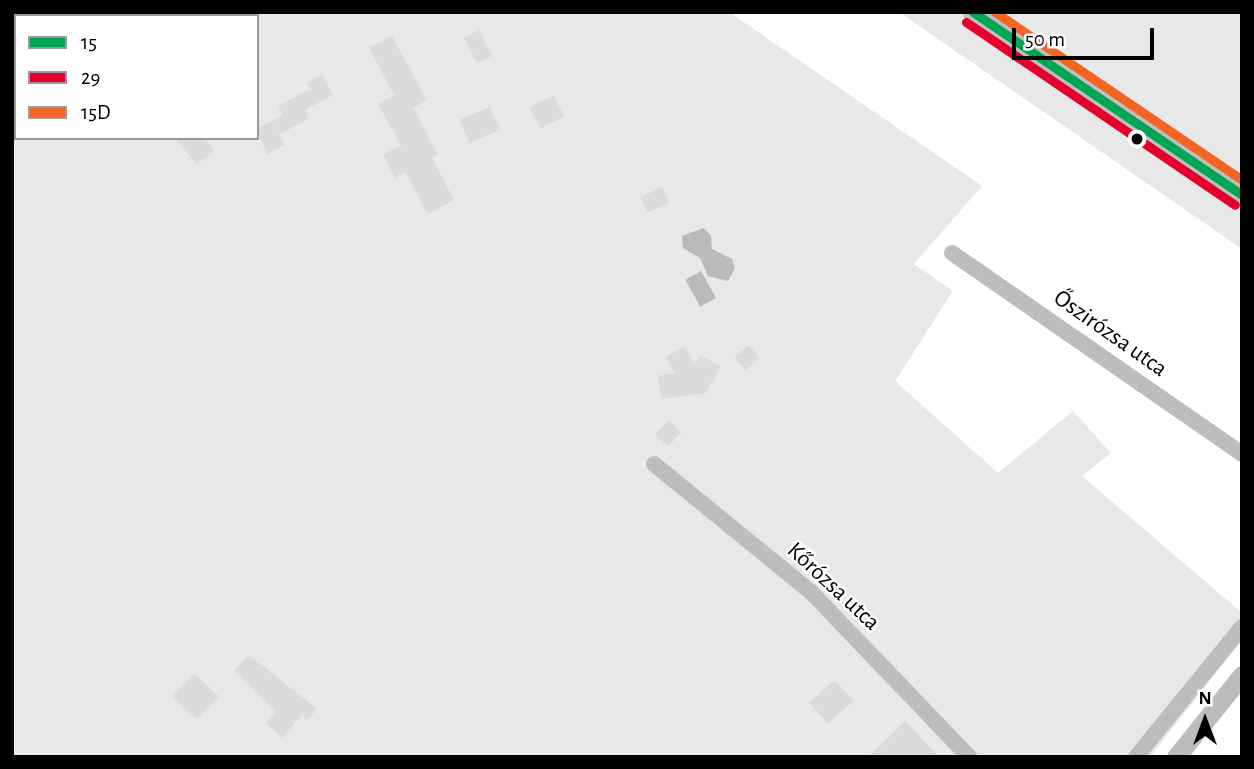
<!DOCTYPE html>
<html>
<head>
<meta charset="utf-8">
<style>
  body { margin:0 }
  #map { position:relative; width:1254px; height:769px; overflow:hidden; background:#fff; font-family:"Alegreya Sans",sans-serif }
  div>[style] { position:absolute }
  .green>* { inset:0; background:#e8e8e8 }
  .water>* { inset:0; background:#bababa; transform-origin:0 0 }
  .building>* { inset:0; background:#dbdbdb; transform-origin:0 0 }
  .minor>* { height:16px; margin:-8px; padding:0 8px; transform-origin:8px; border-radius:8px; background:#bdbdbd }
  .tertiary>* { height:19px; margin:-9.5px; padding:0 9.5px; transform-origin:9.5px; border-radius:9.5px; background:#bdbdbd }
  .secondary>* { height:21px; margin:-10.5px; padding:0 10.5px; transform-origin:10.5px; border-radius:10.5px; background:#bfbfbf }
  .bus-1>* { height:9px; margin:-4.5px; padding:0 4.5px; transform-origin:4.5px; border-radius:4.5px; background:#00a651 }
  .bus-2>* { height:9px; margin:-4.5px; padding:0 4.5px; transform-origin:4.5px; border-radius:4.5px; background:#e4002b }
  .bus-3>* { height:9px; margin:-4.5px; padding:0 4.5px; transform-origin:4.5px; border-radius:4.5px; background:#f26522 }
  .dots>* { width:19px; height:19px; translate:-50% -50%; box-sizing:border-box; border:4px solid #fff; border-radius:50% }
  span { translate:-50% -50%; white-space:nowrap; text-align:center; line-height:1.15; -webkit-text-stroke:5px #fff; paint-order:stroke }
  .street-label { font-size:24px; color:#000 }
  .frame { position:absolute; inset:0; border:14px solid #000; pointer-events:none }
  .legend { position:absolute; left:14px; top:14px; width:245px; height:126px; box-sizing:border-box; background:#fff; border:2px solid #999; margin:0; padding:9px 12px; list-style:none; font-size:21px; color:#000 }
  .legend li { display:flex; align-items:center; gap:14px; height:35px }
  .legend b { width:35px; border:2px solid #999 }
  .north { position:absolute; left:1170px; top:685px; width:70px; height:70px; -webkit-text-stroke:5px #fff; paint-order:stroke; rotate:0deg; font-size:19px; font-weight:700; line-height:28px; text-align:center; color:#000 }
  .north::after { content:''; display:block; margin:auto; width:24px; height:32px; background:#000; clip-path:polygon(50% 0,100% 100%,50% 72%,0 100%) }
  .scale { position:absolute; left:1012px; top:28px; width:142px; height:32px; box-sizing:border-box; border:4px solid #000; border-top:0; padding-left:9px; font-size:21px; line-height:24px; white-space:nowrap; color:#000; -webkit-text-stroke:5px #fff; paint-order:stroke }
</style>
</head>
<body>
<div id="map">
  <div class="green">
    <div style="clip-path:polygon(evenodd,12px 12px,729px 12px,982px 186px,914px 264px,953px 291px,895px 381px,998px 473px,1073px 411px,1111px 453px,1082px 476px,1242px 613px,1242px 640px,1150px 757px,12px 757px,12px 12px,16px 16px,257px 16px,257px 138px,16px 138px,16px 16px)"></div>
    <div style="clip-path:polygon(899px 12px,1242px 12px,1242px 249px)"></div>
  </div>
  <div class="water">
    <div style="clip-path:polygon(703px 228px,711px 235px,712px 249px,732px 259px,735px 268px,728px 281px,708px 276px,700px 258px,683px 248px,682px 236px)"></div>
    <div style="left:701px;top:271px;width:31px;height:18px;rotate:61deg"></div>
  </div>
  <div class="building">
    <div style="left:479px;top:30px;width:29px;height:17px;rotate:63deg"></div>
    <div style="clip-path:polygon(392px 36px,427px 100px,413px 108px,438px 155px,432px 158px,454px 200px,428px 214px,405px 172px,395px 178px,383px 155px,401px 145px,378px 104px,394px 95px,369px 48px)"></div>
    <div style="clip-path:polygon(322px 75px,333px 95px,305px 110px,309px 118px,279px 135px,284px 145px,267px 155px,257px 129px,283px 115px,278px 106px,310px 89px,307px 83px)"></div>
    <div style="left:553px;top:95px;width:24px;height:27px;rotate:62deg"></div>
    <div style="left:490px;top:107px;width:25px;height:33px;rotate:67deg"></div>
    <div style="clip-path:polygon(176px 138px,204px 138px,214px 151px,196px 165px)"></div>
    <div style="left:662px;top:187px;width:17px;height:24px;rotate:65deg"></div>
    <div style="left:749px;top:345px;width:17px;height:19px;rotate:50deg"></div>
    <div style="clip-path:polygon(684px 346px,694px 365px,700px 355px,721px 366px,706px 393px,662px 399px,657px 376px,675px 373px,666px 357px)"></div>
    <div style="left:669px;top:420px;width:18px;height:20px;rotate:45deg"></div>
    <div style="clip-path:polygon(249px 655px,317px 709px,307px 720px,302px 715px,282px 738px,266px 723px,276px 712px,234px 671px)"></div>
    <div style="left:194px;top:673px;width:34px;height:32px;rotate:43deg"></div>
    <div style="left:835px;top:680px;width:28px;height:34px;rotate:49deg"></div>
    <div style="clip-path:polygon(905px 721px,939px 757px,868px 757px)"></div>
  </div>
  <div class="minor">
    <div style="left:952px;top:253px;width:353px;rotate:34.7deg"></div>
    <div style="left:654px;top:464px;width:204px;rotate:39.2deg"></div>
    <div style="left:812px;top:593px;width:227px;rotate:46.2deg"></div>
    <div style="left:1136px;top:757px;width:168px;rotate:-50.8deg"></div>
  </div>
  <div class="tertiary">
    <div style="left:1176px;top:757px;width:105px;rotate:-51.2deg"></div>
  </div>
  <div class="secondary">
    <div style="left:973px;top:12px;width:325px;rotate:34.2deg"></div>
  </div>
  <div class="bus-1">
    <div style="left:973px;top:12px;width:325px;rotate:34.2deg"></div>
  </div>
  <div class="bus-2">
    <div style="left:966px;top:22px;width:325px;rotate:34.2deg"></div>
  </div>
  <div class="bus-3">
    <div style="left:995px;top:12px;width:299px;rotate:34.2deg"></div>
  </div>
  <div class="dots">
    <div style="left:1137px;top:139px;background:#000"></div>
  </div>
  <div class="street-label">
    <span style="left:1110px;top:334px;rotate:35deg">Őszirózsa utca</span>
    <span style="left:833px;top:587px;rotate:43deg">Kőrózsa utca</span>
  </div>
  <div class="frame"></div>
  <ul class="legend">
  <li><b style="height:9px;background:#00a651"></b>15</li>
  <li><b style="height:9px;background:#e4002b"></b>29</li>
  <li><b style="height:9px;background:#f26522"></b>15D</li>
  </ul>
  <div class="north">N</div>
  <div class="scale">50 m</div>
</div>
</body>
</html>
